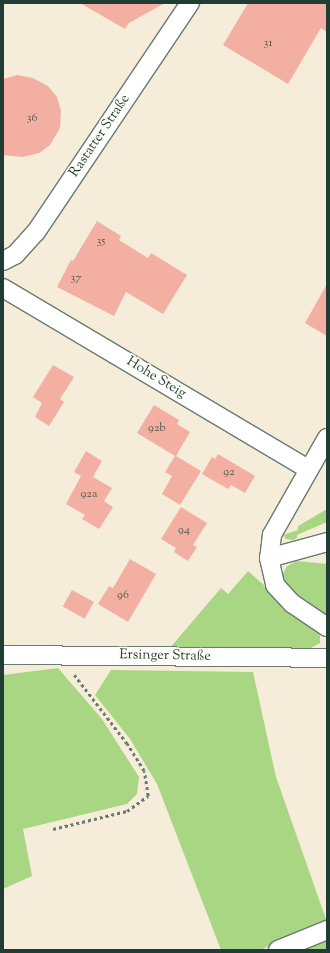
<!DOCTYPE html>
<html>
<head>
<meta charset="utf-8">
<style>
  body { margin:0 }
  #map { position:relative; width:330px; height:953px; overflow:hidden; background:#f5edd9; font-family:"Sorts Mill Goudy",serif }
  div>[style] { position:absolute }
  .green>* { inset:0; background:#a9d683 }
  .building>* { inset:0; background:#f3afa1; transform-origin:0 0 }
  .path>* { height:2.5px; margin-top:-1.25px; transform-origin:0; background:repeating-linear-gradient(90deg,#6a7b6e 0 3px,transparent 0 6px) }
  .roads { filter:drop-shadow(1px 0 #6a7b6e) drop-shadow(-1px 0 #6a7b6e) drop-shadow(0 1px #6a7b6e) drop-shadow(0 -1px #6a7b6e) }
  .minor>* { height:18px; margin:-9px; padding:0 9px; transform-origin:9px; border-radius:9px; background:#fff }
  span { translate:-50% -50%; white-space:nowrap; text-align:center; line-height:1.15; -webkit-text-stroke:3.5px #fdfcf7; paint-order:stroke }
  .number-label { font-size:12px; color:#545a4f }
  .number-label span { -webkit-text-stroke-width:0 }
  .street-label { font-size:14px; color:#1f3d34 }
  .frame { position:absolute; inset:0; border:4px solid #1f3d34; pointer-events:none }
</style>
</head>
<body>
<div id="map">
  <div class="green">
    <div style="clip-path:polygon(327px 509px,327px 522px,297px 535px,297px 538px,293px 540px,286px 539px,283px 535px,298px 530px,298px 526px)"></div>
    <div style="clip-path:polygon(297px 561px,327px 564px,327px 616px,289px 589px,282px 575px,287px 566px)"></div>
    <div style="clip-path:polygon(248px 571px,320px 635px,320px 643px,309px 649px,169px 649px,221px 588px,228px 594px)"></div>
    <div style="clip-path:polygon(58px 668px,102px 719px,139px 777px,137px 794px,127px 804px,23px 829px,32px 876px,3px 889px,3px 675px)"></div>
    <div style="clip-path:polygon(111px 670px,253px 672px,276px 777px,327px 922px,260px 950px,221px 950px,157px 784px,130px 739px,95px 695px)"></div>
    <div style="clip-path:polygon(327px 933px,327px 950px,289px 950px)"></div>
  </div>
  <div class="building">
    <div style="clip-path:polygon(80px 3px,165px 3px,129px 23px,125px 29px)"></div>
    <div style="clip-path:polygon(248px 3px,327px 3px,327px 32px,321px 28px,288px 84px,223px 45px)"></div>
    <div style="clip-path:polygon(17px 75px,33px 78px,48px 86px,57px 97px,61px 111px,60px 128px,50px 145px,39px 153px,23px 157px,3px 155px,3px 79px)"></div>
    <div style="clip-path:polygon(97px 221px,121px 236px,119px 240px,148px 258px,151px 253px,187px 275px,163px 314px,126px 292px,114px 316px,57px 287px,71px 260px,73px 261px)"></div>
    <div style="clip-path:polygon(327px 284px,327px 336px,305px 323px)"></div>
    <div style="clip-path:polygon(53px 365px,74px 377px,60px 399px,64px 402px,49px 426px,35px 417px,42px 403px,33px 397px)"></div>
    <div style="clip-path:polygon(154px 405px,179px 420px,177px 424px,190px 432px,176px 456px,201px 471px,180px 505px,162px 494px,172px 476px,165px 472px,175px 456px,137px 433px)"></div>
    <div style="clip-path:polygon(86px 451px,102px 461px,93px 477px,112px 488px,104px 501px,113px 507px,99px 529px,82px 519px,85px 515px,66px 504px,81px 476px,74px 472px)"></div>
    <div style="clip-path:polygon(218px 454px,255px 476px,245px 493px,231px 485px,228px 489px,202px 474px,212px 457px,215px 459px)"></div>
    <div style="clip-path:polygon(181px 507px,207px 523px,193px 545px,197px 547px,188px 561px,174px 552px,176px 548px,161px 539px)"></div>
    <div style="clip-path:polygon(130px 559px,156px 574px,128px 622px,98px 604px,109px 586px,113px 588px)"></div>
    <div style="left:72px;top:590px;width:25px;height:19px;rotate:29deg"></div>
  </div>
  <div class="path">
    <div style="left:53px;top:829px;width:76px;rotate:-13.7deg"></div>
    <div style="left:127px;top:811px;width:26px;rotate:-36deg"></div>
    <div style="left:148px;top:796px;width:25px;rotate:-99deg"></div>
    <div style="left:144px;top:771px;width:32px;rotate:-122deg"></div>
    <div style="left:127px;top:744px;width:87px;rotate:-127.5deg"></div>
  </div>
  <div class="roads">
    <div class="minor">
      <div style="left:3px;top:261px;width:13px;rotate:-27deg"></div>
      <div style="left:15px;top:255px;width:31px;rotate:-48deg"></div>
      <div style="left:36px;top:232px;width:276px;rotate:-56.1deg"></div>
      <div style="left:3px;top:288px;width:355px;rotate:30.7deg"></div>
      <div style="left:327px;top:438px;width:112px;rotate:119.6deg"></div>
      <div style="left:272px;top:535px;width:23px;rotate:97deg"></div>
      <div style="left:269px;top:558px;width:28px;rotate:77deg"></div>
      <div style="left:275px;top:585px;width:26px;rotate:47deg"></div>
      <div style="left:293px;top:604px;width:41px;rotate:34.1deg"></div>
      <div style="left:269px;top:558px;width:60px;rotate:-15.4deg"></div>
      <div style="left:3px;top:655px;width:324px;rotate:0.5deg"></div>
      <div style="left:278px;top:950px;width:53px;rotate:-22.2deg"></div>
    </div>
  </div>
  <div class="number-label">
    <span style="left:268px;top:44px">31</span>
    <span style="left:32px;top:119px">36</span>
    <span style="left:101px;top:242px">35</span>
    <span style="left:76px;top:279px">37</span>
    <span style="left:157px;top:429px">92b</span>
    <span style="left:229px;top:473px">92</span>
    <span style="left:89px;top:495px">92a</span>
    <span style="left:184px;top:531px">94</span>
    <span style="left:123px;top:596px">96</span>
  </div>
  <div class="street-label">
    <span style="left:100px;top:136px;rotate:-56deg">Rastatter Straße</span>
    <span style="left:156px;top:378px;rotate:31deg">Hohe Steig</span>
    <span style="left:165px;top:656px;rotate:1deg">Ersinger Straße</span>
  </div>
  <div class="frame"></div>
</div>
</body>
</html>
